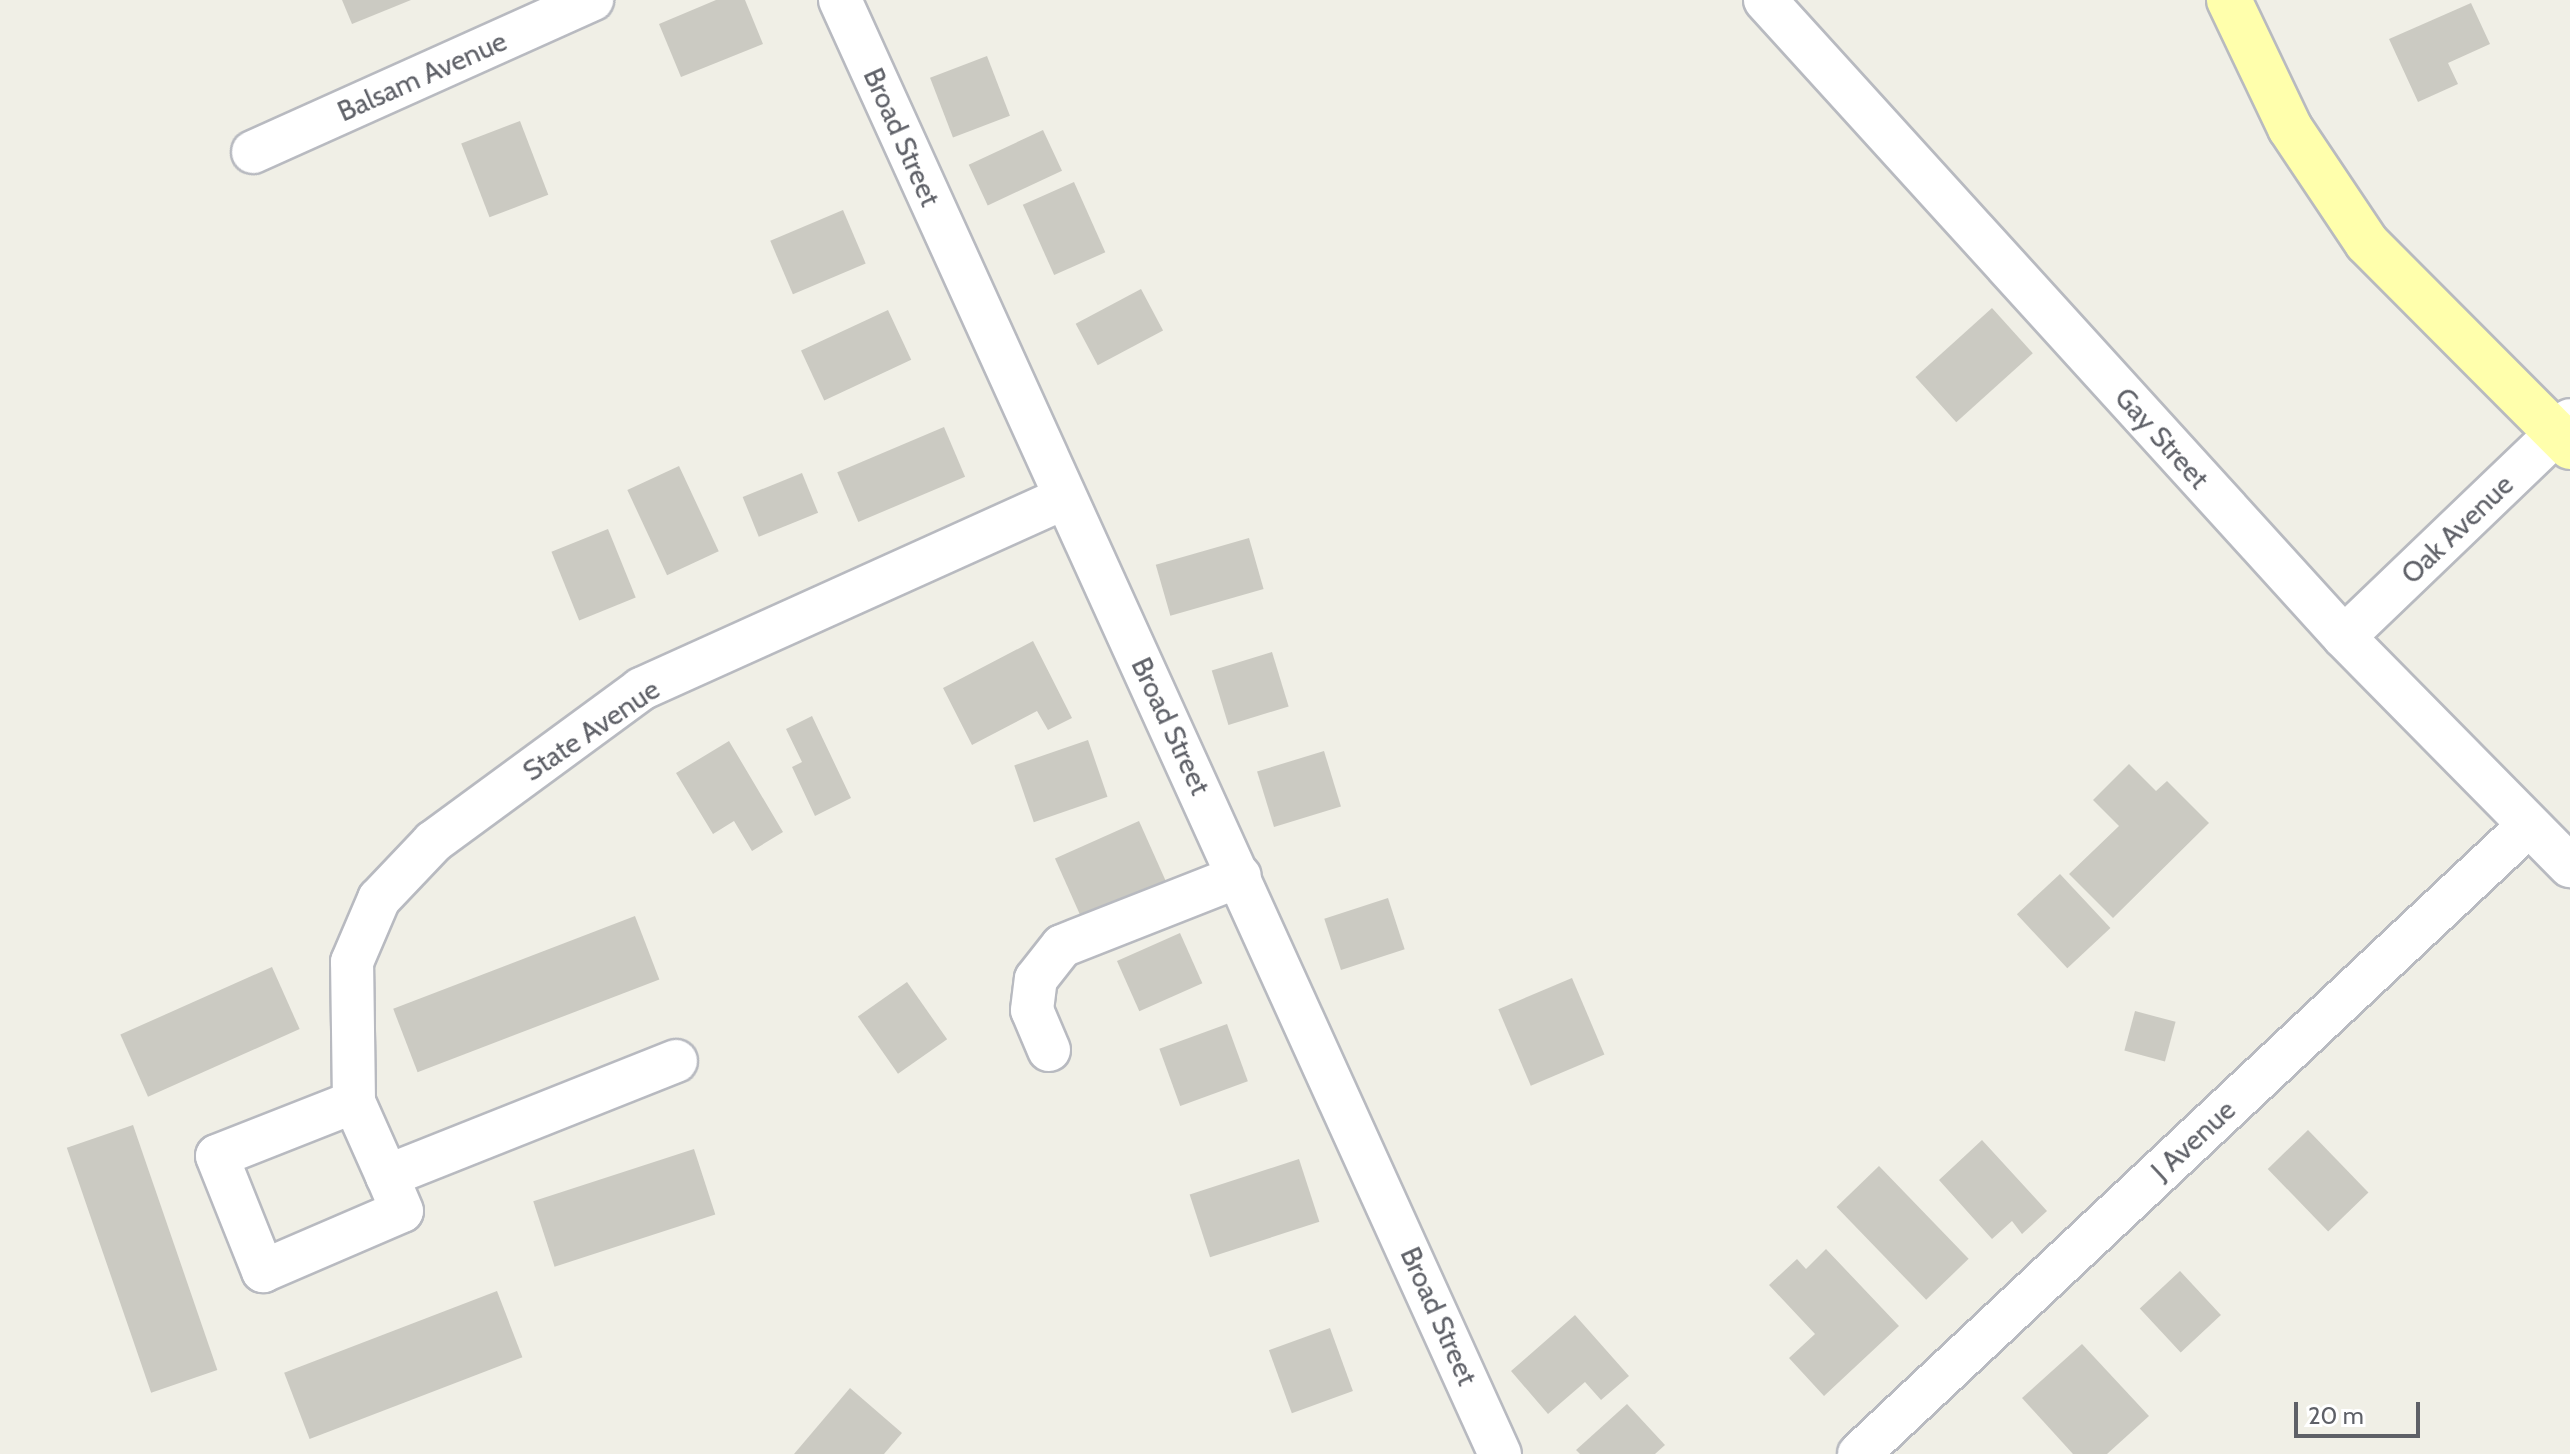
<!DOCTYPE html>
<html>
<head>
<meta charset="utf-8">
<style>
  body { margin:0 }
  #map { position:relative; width:2570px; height:1454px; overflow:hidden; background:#f0efe6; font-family:Cabin,sans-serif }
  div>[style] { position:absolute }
  .building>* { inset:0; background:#cbcac2; transform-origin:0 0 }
  .roads { filter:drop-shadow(2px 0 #b8bac0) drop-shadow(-2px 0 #b8bac0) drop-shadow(0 2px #b8bac0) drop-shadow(0 -2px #b8bac0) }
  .minor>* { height:42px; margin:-21px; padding:0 21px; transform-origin:21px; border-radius:21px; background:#fff }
  .major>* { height:44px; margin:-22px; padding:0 22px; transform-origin:22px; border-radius:22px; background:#ffffac }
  span { translate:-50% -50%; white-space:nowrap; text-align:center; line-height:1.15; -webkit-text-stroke:6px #fff; paint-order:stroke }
  .street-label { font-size:28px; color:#5e6067 }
  .scale { position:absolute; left:2294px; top:1402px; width:126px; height:36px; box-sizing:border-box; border:4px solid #5e6067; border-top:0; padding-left:10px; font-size:24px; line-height:28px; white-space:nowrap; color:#5e6067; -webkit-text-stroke:6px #fff; paint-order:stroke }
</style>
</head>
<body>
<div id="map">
  <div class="building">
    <div style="clip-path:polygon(342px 0,411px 0,352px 24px)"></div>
    <div style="clip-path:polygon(716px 0,745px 0,763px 44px,681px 77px,659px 24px)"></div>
    <div style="clip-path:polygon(2471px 3px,2490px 44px,2448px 63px,2458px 84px,2418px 102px,2389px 39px)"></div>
    <div style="left:987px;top:56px;width:64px;height:61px;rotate:69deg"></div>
    <div style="left:520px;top:121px;width:79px;height:63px;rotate:69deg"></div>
    <div style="left:1043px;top:130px;width:45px;height:82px;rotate:65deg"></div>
    <div style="left:1074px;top:182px;width:77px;height:56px;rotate:66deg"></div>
    <div style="left:843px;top:210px;width:58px;height:79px;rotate:67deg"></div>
    <div style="left:1141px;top:289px;width:47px;height:74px;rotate:62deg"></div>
    <div style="left:1992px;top:308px;width:61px;height:103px;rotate:48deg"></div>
    <div style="left:888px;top:310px;width:55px;height:96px;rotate:65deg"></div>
    <div style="left:944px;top:427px;width:54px;height:116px;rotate:67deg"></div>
    <div style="left:679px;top:466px;width:94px;height:57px;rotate:65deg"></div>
    <div style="left:802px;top:473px;width:43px;height:64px;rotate:68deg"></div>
    <div style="left:608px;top:529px;width:74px;height:61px;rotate:68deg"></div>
    <div style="left:1249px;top:538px;width:53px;height:97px;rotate:74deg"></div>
    <div style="clip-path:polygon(1033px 641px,1072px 718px,1048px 730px,1037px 711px,972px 745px,943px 688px)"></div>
    <div style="left:1272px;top:652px;width:57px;height:63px;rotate:73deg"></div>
    <div style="clip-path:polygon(812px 716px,851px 798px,815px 816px,792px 767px,802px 762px,786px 729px)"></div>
    <div style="left:1088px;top:740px;width:60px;height:78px;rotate:71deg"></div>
    <div style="clip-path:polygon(729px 741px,783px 832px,752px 851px,734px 821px,713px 834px,676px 773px)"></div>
    <div style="left:1324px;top:751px;width:58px;height:70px;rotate:73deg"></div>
    <div style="clip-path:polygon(2129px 764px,2156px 791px,2167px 781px,2209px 823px,2113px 918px,2069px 874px,2119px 826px,2093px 800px)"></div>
    <div style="left:1139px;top:821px;width:68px;height:92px;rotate:66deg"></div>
    <div style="left:2060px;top:874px;width:74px;height:59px;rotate:47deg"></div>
    <div style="left:1388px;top:898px;width:54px;height:67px;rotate:72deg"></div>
    <div style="left:635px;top:916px;width:68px;height:259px;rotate:69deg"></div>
    <div style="left:1180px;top:933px;width:55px;height:69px;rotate:66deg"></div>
    <div style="left:272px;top:967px;width:68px;height:166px;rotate:66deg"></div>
    <div style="left:1572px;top:978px;width:83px;height:80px;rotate:67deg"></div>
    <div style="left:907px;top:982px;width:70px;height:60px;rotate:55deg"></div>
    <div style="left:2135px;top:1011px;width:42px;height:41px;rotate:15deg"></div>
    <div style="left:1227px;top:1024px;width:61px;height:72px;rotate:70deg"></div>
    <div style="left:133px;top:1125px;width:259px;height:70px;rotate:71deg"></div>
    <div style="left:2308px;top:1130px;width:87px;height:56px;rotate:46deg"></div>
    <div style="clip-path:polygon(1982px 1140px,2047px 1211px,2022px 1234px,2012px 1221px,1992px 1239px,1939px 1180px)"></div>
    <div style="left:694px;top:1149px;width:69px;height:169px;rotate:72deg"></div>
    <div style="left:1299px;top:1159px;width:66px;height:115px;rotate:72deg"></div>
    <div style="left:1879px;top:1166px;width:129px;height:59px;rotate:46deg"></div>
    <div style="clip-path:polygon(1826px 1249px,1899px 1326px,1824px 1396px,1789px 1358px,1815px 1334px,1769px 1285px,1797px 1259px,1806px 1269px)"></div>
    <div style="left:2180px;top:1271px;width:60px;height:55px;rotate:47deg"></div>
    <div style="left:497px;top:1291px;width:71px;height:228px;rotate:69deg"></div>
    <div style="clip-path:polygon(1575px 1315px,1629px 1376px,1601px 1400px,1585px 1382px,1548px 1414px,1511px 1371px)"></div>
    <div style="left:1330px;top:1328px;width:67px;height:65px;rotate:70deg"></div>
    <div style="clip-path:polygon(2082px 1344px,2149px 1416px,2107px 1454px,2073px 1454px,2022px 1398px)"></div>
    <div style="clip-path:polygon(850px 1388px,902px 1433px,884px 1454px,794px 1454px)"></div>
    <div style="clip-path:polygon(1627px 1404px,1665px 1445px,1655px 1454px,1580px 1454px,1576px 1450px)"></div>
  </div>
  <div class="roads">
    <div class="minor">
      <div style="left:840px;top:0;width:1597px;rotate:65.59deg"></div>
      <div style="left:1765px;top:0;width:861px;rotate:47.73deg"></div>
      <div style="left:2344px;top:637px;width:322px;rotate:45.4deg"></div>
      <div style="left:253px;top:152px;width:372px;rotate:-24.2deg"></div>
      <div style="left:2344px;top:637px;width:313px;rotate:-43.8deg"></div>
      <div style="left:1049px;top:1050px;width:43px;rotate:-113deg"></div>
      <div style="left:1032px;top:1010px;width:31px;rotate:-83deg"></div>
      <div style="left:1036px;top:979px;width:42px;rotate:-51.8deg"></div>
      <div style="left:1062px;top:946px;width:191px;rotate:-21.5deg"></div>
      <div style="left:354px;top:1102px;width:140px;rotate:-90.8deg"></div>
      <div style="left:352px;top:962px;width:69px;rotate:-66.8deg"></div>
      <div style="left:379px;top:899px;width:79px;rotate:-46.5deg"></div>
      <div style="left:433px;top:842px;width:258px;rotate:-36.3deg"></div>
      <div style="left:641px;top:689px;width:465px;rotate:-24.3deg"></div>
      <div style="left:387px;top:1176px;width:81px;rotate:-114deg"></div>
      <div style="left:354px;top:1102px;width:147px;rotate:158.5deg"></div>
      <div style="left:217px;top:1156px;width:124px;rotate:68.2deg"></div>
      <div style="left:263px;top:1271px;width:151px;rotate:-23.3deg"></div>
      <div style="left:402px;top:1211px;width:38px;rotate:-113deg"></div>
      <div style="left:387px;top:1176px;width:311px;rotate:-21.7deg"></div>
      <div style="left:1859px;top:1454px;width:918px;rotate:-43.19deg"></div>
    </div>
    <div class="major">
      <div style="left:2229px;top:0;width:142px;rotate:64.5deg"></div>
      <div style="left:2290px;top:128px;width:138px;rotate:56.2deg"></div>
      <div style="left:2367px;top:243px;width:288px;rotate:45.1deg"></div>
    </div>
  </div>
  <div class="street-label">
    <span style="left:422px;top:76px;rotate:-24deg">Balsam Avenue</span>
    <span style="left:902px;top:137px;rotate:66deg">Broad Street</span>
    <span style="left:2162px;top:438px;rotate:48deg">Gay Street</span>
    <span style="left:2457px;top:529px;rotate:-44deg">Oak Avenue</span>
    <span style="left:1171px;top:726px;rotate:65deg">Broad Street</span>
    <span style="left:591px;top:730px;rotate:-34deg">State Avenue</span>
    <span style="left:2193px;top:1140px;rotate:-43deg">J Avenue</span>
    <span style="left:1439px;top:1316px;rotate:66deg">Broad Street</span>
  </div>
  <div class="scale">20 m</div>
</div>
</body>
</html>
